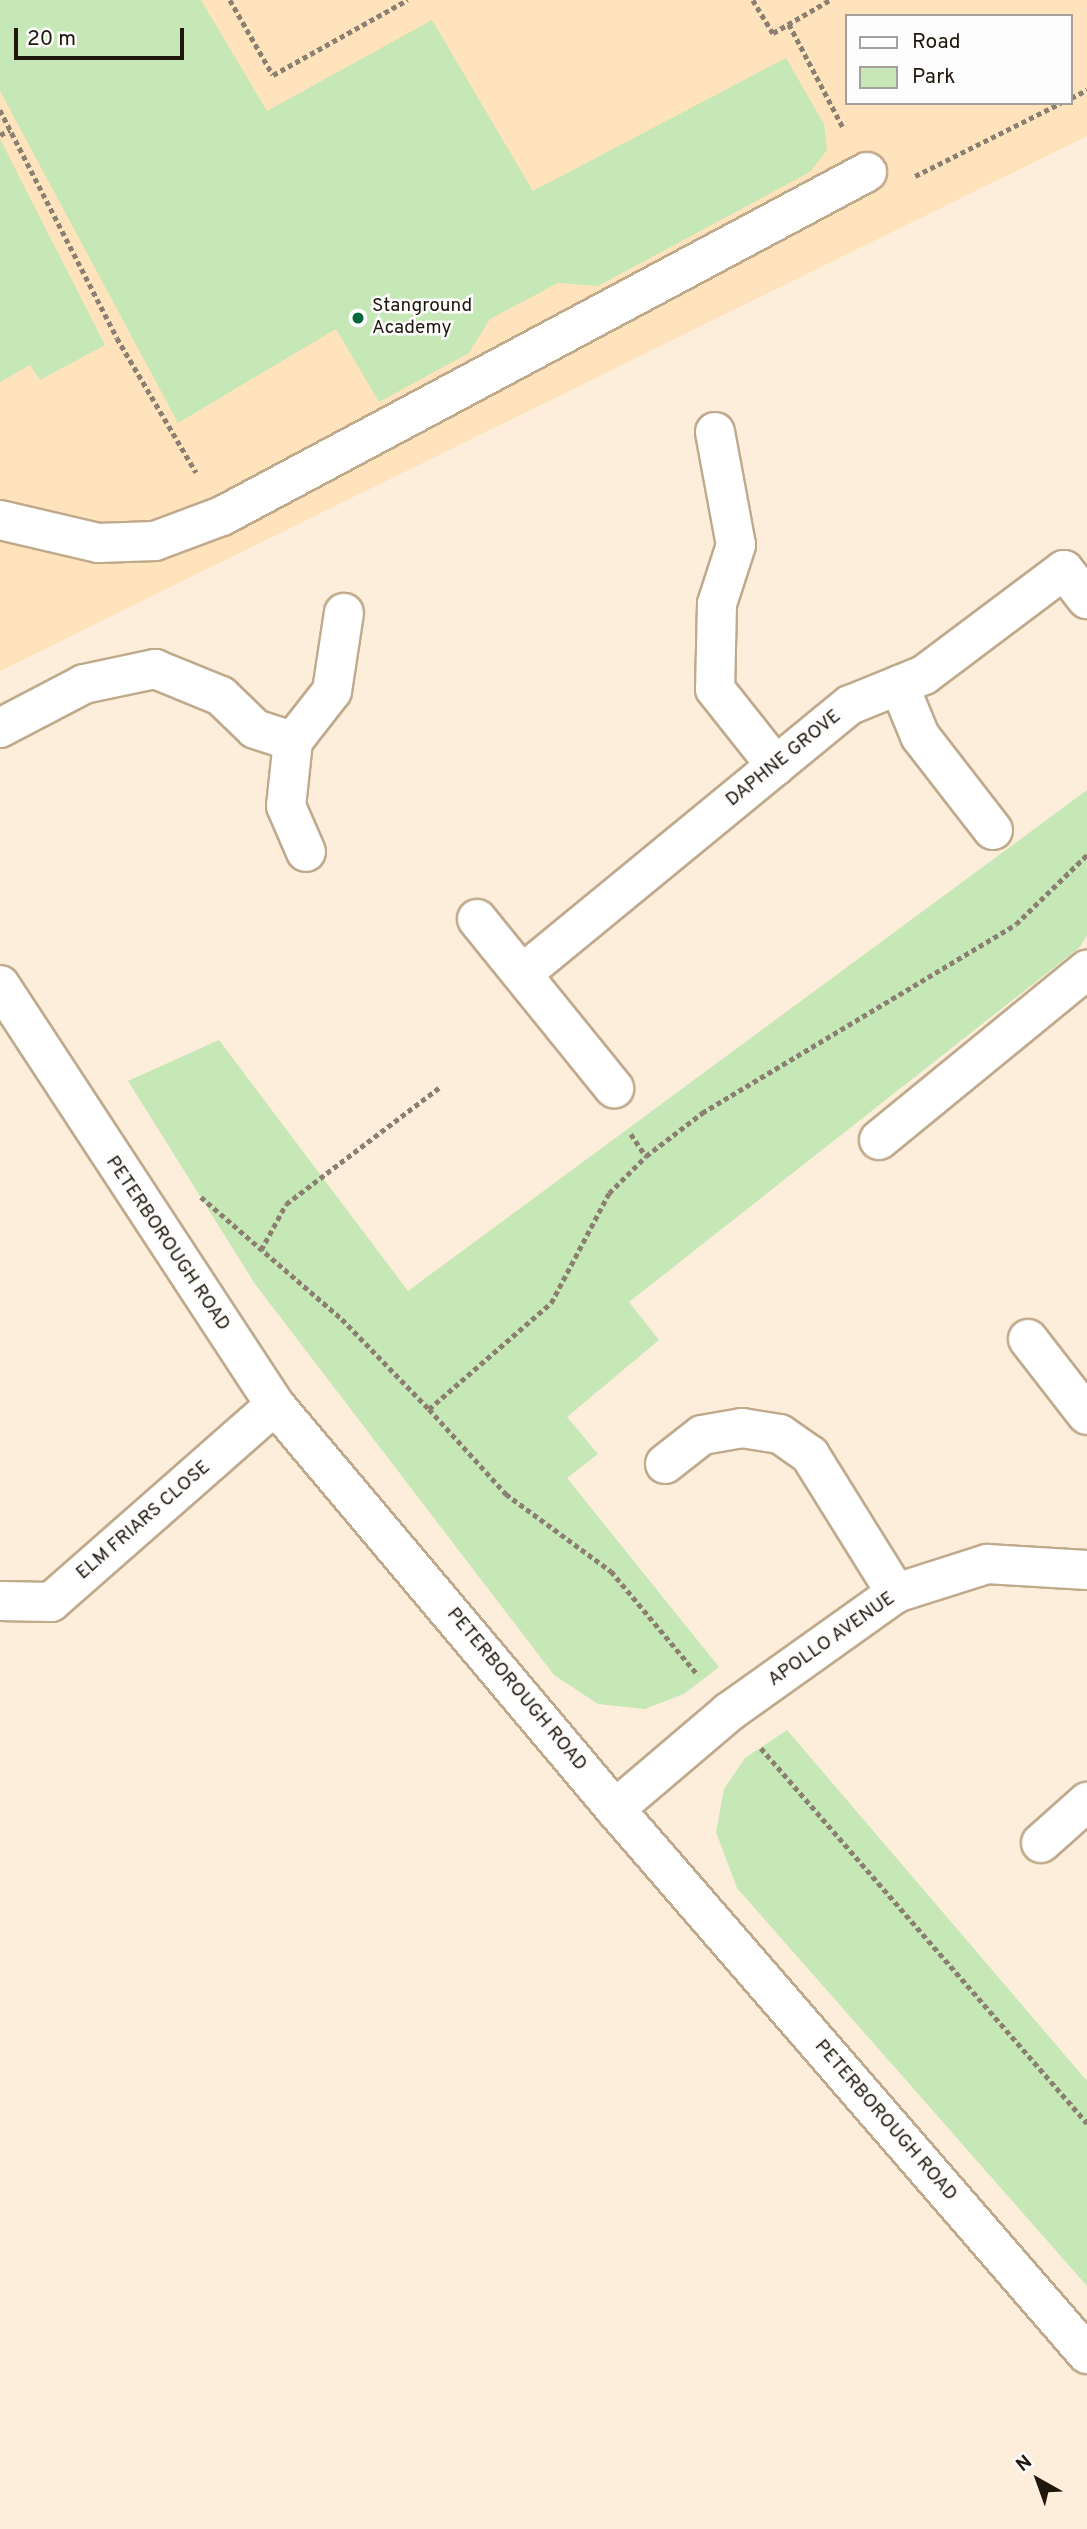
<!DOCTYPE html>
<html>
<head>
<meta charset="utf-8">
<style>
  body { margin:0 }
  #map { position:relative; width:1087px; height:2529px; overflow:hidden; background:#fceedb; font-family:Overpass,sans-serif }
  div>[style] { position:absolute }
  .built>* { inset:0; background:#ffe3bd }
  .green>* { inset:0; background:#c6e7b6 }
  .path>* { height:4.5px; margin-top:-2.25px; transform-origin:0; background:repeating-linear-gradient(90deg,#8a7f70 0 5px,transparent 0 8.5px) }
  .roads { filter:drop-shadow(2px 0 #c0aa8c) drop-shadow(-2px 0 #c0aa8c) drop-shadow(0 2px #c0aa8c) drop-shadow(0 -2px #c0aa8c) }
  .minor>* { height:38px; margin:-19px; padding:0 19px; transform-origin:19px; border-radius:19px; background:#fff }
  .major>* { height:38px; margin:-19px; padding:0 19px; transform-origin:19px; border-radius:19px; background:#fff }
  .dots>* { width:19px; height:19px; translate:-50% -50%; box-sizing:border-box; border:4px solid #fdfdfd; border-radius:50% }
  span { translate:-50% -50%; white-space:nowrap; text-align:center; line-height:1.15; -webkit-text-stroke:5px #fdfdfd; paint-order:stroke }
  .poi-label { font-size:19px; color:#1f170b }
  .left { translate:0 -50%; text-align:left }
  .street-label { font-size:19px; color:#1f170b }
  .legend { position:absolute; left:845px; top:14px; width:228px; height:91px; box-sizing:border-box; background:#fdfdfd; border:2px solid #a4a19c; margin:0; padding:9px 12px; list-style:none; font-size:21px; color:#1f170b }
  .legend li { display:flex; align-items:center; gap:14px; height:35px }
  .legend b { width:35px; border:2px solid #a4a19c }
  .north { position:absolute; left:1003px; top:2445px; width:70px; height:70px; -webkit-text-stroke:5px #fdfdfd; paint-order:stroke; rotate:320deg; font-size:19px; font-weight:700; line-height:28px; text-align:center; color:#1f170b }
  .north::after { content:''; display:block; margin:auto; width:24px; height:32px; background:#1f170b; clip-path:polygon(50% 0,100% 100%,50% 72%,0 100%) }
  .scale { position:absolute; left:14px; top:28px; width:170px; height:32px; box-sizing:border-box; border:4px solid #1f170b; border-top:0; padding-left:9px; font-size:21px; line-height:24px; white-space:nowrap; color:#1f170b; -webkit-text-stroke:5px #fdfdfd; paint-order:stroke }
</style>
</head>
<body>
<div id="map">
  <div class="built">
    <div style="clip-path:polygon(evenodd,0 0,1087px 0,1087px 136px,0 671px,0 0,847px 16px,1071px 16px,1071px 103px,847px 103px,847px 16px)"></div>
  </div>
  <div class="green">
    <div style="clip-path:polygon(0 0,201px 0,267px 111px,432px 20px,533px 191px,786px 58px,824px 124px,827px 150px,810px 172px,598px 286px,558px 283px,490px 319px,469px 353px,379px 402px,336px 329px,178px 423px,0 91px)"></div>
    <div style="clip-path:polygon(0 139px,105px 345px,40px 380px,30px 365px,0 382px)"></div>
    <div style="clip-path:polygon(1087px 790px,1087px 935px,1080px 947px,629px 1302px,659px 1340px,567px 1417px,598px 1454px,567px 1478px,719px 1667px,684px 1694px,645px 1709px,598px 1704px,554px 1675px,255px 1284px,128px 1081px,219px 1040px,408px 1291px)"></div>
    <div style="clip-path:polygon(787px 1730px,1087px 2081px,1087px 2286px,737px 1888px,716px 1832px,724px 1789px,745px 1758px)"></div>
  </div>
  <div class="path">
    <div style="left:230px;top:0;width:86px;rotate:60.2deg"></div>
    <div style="left:273px;top:75px;width:154px;rotate:-29.2deg"></div>
    <div style="left:753px;top:0;width:39px;rotate:59deg"></div>
    <div style="left:773px;top:33px;width:66px;rotate:-30.1deg"></div>
    <div style="left:789px;top:24px;width:119px;rotate:62.4deg"></div>
    <div style="left:1071px;top:98px;width:18px;rotate:-27deg"></div>
    <div style="left:0;top:110px;width:256px;rotate:62.8deg"></div>
    <div style="left:117px;top:338px;width:156px;rotate:59.5deg"></div>
    <div style="left:0;top:135px;width:11px;rotate:-27deg"></div>
    <div style="left:915px;top:176px;width:163px;rotate:-26.6deg"></div>
    <div style="left:631px;top:1134px;width:27px;rotate:56deg"></div>
    <div style="left:201px;top:1197px;width:186px;rotate:40.9deg"></div>
    <div style="left:342px;top:1319px;width:125px;rotate:46deg"></div>
    <div style="left:429px;top:1409px;width:162px;rotate:-41deg"></div>
    <div style="left:551px;top:1303px;width:124px;rotate:-62.2deg"></div>
    <div style="left:609px;top:1193px;width:52px;rotate:-45deg"></div>
    <div style="left:646px;top:1156px;width:71px;rotate:-37.5deg"></div>
    <div style="left:702px;top:1113px;width:366px;rotate:-31deg"></div>
    <div style="left:1016px;top:924px;width:99px;rotate:-44.2deg"></div>
    <div style="left:261px;top:1250px;width:52px;rotate:-61.5deg"></div>
    <div style="left:286px;top:1204px;width:192px;rotate:-37.2deg"></div>
    <div style="left:429px;top:1409px;width:115px;rotate:47.8deg"></div>
    <div style="left:506px;top:1494px;width:130px;rotate:36.3deg"></div>
    <div style="left:611px;top:1571px;width:136px;rotate:50.1deg"></div>
    <div style="left:761px;top:1748px;width:497px;rotate:49deg"></div>
  </div>
  <div class="roads">
    <div class="minor">
      <div style="left:715px;top:432px;width:115px;rotate:79.5deg"></div>
      <div style="left:736px;top:545px;width:62px;rotate:107.9deg"></div>
      <div style="left:717px;top:604px;width:85px;rotate:91.3deg"></div>
      <div style="left:715px;top:689px;width:98px;rotate:51.6deg"></div>
      <div style="left:0;top:520px;width:101px;rotate:13.2deg"></div>
      <div style="left:98px;top:543px;width:57px;rotate:-2deg"></div>
      <div style="left:155px;top:541px;width:72px;rotate:-20.5deg"></div>
      <div style="left:222px;top:516px;width:731px;rotate:-28.07deg"></div>
      <div style="left:899px;top:685px;width:55px;rotate:67.6deg"></div>
      <div style="left:920px;top:736px;width:119px;rotate:52.2deg"></div>
      <div style="left:0;top:728px;width:95px;rotate:-27.6deg"></div>
      <div style="left:84px;top:684px;width:73px;rotate:-11.9deg"></div>
      <div style="left:155px;top:669px;width:71px;rotate:22.2deg"></div>
      <div style="left:221px;top:696px;width:47px;rotate:44.1deg"></div>
      <div style="left:255px;top:729px;width:40px;rotate:18deg"></div>
      <div style="left:293px;top:741px;width:63px;rotate:-52deg"></div>
      <div style="left:332px;top:691px;width:79px;rotate:-81.3deg"></div>
      <div style="left:293px;top:741px;width:65px;rotate:96.1deg"></div>
      <div style="left:286px;top:806px;width:50px;rotate:66.5deg"></div>
      <div style="left:477px;top:919px;width:218px;rotate:51deg"></div>
      <div style="left:522px;top:974px;width:424px;rotate:-39.4deg"></div>
      <div style="left:850px;top:705px;width:80px;rotate:-22.1deg"></div>
      <div style="left:924px;top:675px;width:175px;rotate:-36.9deg"></div>
      <div style="left:1064px;top:570px;width:37px;rotate:52deg"></div>
      <div style="left:879px;top:1140px;width:269px;rotate:-39.3deg"></div>
      <div style="left:1028px;top:1339px;width:96px;rotate:52.2deg"></div>
      <div style="left:665px;top:1464px;width:47px;rotate:-38.1deg"></div>
      <div style="left:702px;top:1435px;width:41px;rotate:-9.9deg"></div>
      <div style="left:742px;top:1428px;width:38px;rotate:9deg"></div>
      <div style="left:780px;top:1434px;width:37px;rotate:35deg"></div>
      <div style="left:810px;top:1455px;width:163px;rotate:58.1deg"></div>
      <div style="left:0;top:1601px;width:51px;rotate:1.1deg"></div>
      <div style="left:51px;top:1602px;width:298px;rotate:-41.3deg"></div>
      <div style="left:615px;top:1809px;width:150px;rotate:-40.4deg"></div>
      <div style="left:729px;top:1712px;width:205px;rotate:-35.5deg"></div>
      <div style="left:896px;top:1593px;width:96px;rotate:-17.7deg"></div>
      <div style="left:987px;top:1564px;width:100px;rotate:3.4deg"></div>
      <div style="left:1041px;top:1843px;width:62px;rotate:-41.7deg"></div>
    </div>
    <div class="major">
      <div style="left:0;top:985px;width:502px;rotate:56.78deg"></div>
      <div style="left:275px;top:1405px;width:528px;rotate:49.92deg"></div>
      <div style="left:615px;top:1809px;width:721px;rotate:49.11deg"></div>
    </div>
  </div>
  <div class="dots">
    <div style="left:358px;top:318px;background:#03673b"></div>
  </div>
  <div class="poi-label">
    <span class="left" style="left:372px;top:318px">Stanground<br>Academy</span>
  </div>
  <div class="street-label">
    <span style="left:784px;top:759px;rotate:-39deg">DAPHNE GROVE</span>
    <span style="left:167px;top:1244px;rotate:56deg">PETERBOROUGH ROAD</span>
    <span style="left:144px;top:1521px;rotate:-41deg">ELM FRIARS CLOSE</span>
    <span style="left:832px;top:1640px;rotate:-35deg">APOLLO AVENUE</span>
    <span style="left:516px;top:1690px;rotate:50deg">PETERBOROUGH ROAD</span>
    <span style="left:885px;top:2121px;rotate:49deg">PETERBOROUGH ROAD</span>
  </div>
  <ul class="legend">
  <li><b style="height:9px;background:#fff"></b>Road</li>
  <li><b style="height:19px;background:#c6e7b6"></b>Park</li>
  </ul>
  <div class="north">N</div>
  <div class="scale">20 m</div>
</div>
</body>
</html>
